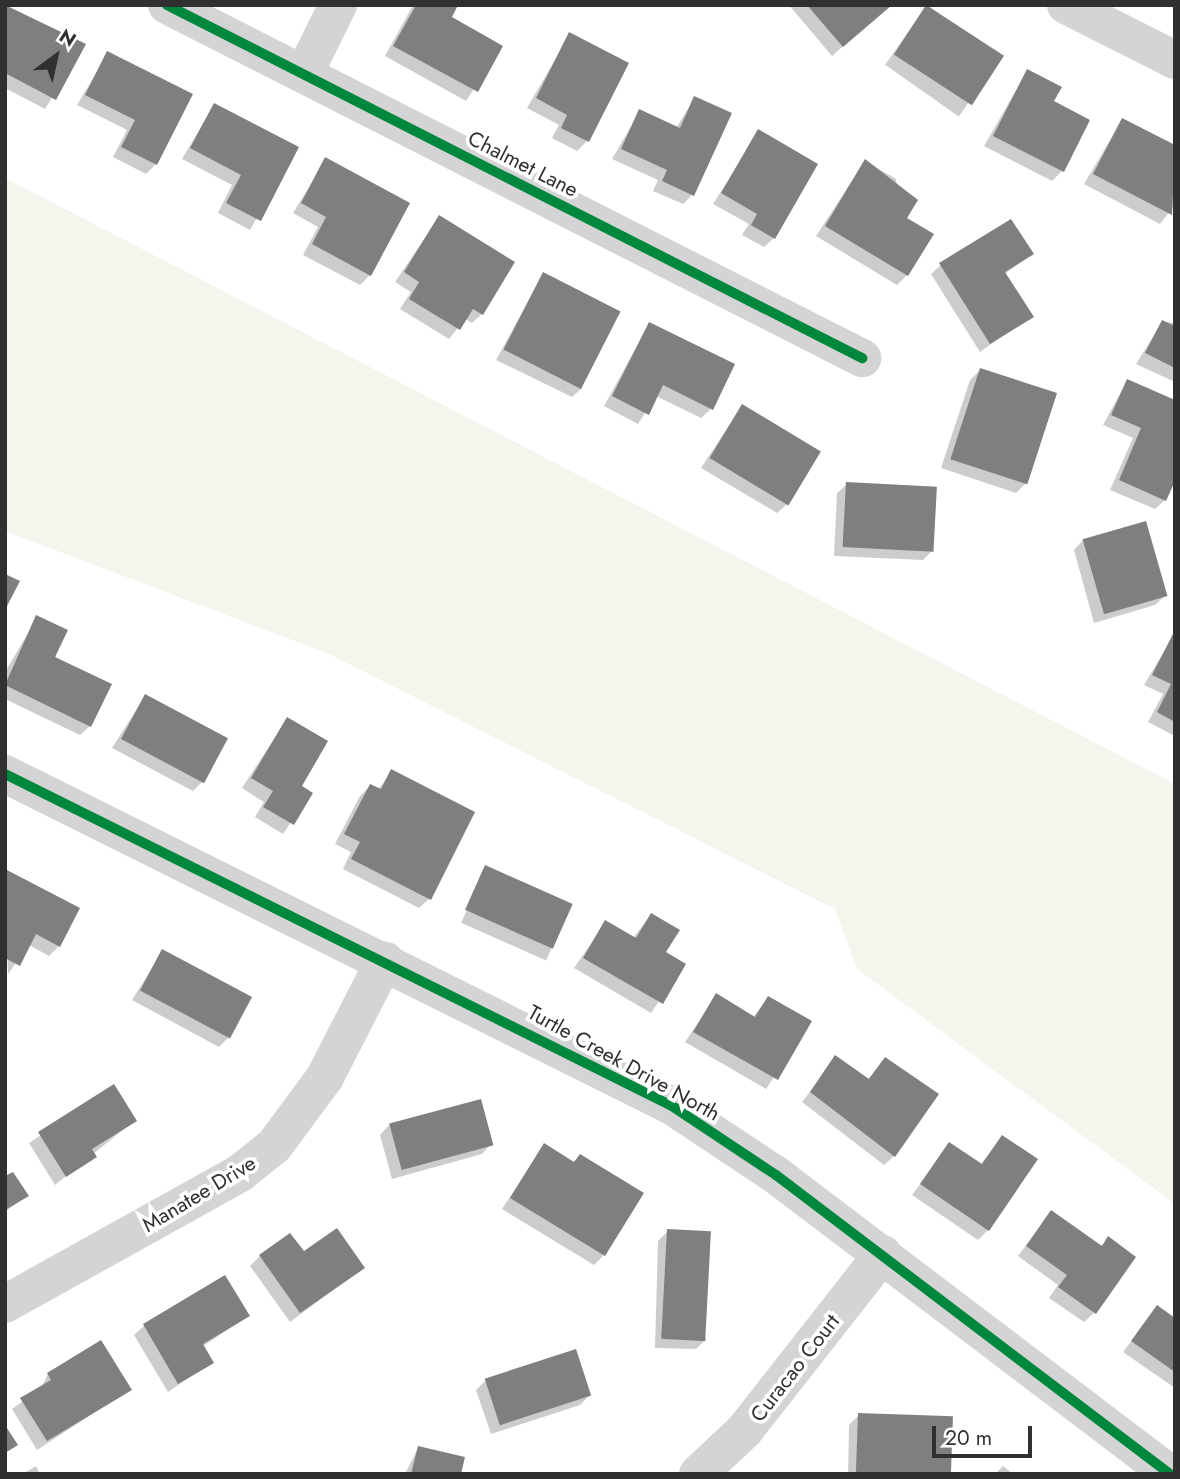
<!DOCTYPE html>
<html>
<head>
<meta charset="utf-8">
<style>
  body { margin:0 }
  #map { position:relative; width:1180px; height:1479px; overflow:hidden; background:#fff; font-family:Jost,sans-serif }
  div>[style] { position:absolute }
  .green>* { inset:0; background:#f2f6ec }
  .shadow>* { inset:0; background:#0003; transform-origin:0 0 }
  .building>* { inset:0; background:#7f7f7f; transform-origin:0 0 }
  .minor>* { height:38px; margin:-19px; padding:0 19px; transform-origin:19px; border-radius:19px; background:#d4d4d4 }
  .cycleway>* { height:10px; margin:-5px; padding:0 5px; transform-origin:5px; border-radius:5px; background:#00873e }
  span { translate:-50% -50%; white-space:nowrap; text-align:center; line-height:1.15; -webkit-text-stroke:7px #fff; paint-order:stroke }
  .street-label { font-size:21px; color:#303030 }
  .frame { position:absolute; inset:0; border:7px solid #303030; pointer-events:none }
  .north { position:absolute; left:21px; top:21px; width:70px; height:70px; -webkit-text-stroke:5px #fff; paint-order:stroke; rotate:33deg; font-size:19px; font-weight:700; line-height:28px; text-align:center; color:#303030 }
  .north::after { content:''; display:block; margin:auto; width:24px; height:32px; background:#303030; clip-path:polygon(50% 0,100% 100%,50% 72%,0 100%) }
  .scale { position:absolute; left:932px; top:1426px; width:100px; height:32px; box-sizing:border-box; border:4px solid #303030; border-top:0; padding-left:9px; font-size:21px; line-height:24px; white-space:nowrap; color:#303030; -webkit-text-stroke:5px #fff; paint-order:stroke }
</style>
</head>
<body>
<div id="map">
  <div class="green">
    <div style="clip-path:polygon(5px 178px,1175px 784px,1175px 1204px,857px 969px,835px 909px,329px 654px,5px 531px)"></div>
  </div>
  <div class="shadow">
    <div style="clip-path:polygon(5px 5px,84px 45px,45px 109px,5px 88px)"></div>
    <div style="clip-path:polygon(413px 5px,456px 5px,449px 18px,501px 47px,466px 101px,385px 56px)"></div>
    <div style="clip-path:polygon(789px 5px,890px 5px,832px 56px)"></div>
    <div style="left:927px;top:5px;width:90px;height:73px;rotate:35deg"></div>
    <div style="clip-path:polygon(570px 34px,587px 141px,577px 151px,552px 138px,559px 125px,527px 108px)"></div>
    <div style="clip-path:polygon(108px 53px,156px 164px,146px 174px,113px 157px,127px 130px,77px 105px)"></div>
    <div style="clip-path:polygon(1027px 71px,1052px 102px,1062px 171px,1052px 181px,984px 146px)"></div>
    <div style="clip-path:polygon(695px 98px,692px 195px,683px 204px,653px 191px,658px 180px,612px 159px,640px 111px,676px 128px)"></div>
    <div style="clip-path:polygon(214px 105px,297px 147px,250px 230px,218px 213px,232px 185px,182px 159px)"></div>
    <div style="clip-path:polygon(1122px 120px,1175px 147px,1175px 205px,1160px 224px,1084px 184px)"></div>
    <div style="clip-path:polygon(759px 132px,774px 238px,764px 247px,742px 235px,749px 224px,713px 204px)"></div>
    <div style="clip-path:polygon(326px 160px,370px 275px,360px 285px,303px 255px,318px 227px,293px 213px)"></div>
    <div style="clip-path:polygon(865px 161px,896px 179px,907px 275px,897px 285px,816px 236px)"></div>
    <div style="clip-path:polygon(439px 217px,482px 314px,472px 323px,465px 319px,449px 339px,400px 309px,411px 292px,395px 282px)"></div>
    <div style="clip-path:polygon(1031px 254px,1005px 274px,1031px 316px,980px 352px,931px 274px,941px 265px)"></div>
    <div style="clip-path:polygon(543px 274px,582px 388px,572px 397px,496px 360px)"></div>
    <div style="clip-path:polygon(1162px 322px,1175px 323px,1175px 382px,1136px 364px)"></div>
    <div style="clip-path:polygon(649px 324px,711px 409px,701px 418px,656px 396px,638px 424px,604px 406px)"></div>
    <div style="clip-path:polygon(980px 370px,1026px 483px,1016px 493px,941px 468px,970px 380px)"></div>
    <div style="clip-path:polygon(1127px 381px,1165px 500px,1155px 509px,1110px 490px,1133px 438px,1103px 425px)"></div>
    <div style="clip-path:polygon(742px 406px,787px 504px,777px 513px,701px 468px)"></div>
    <div style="clip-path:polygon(847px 484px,933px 550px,923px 560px,834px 556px,837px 493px)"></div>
    <div style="clip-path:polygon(1083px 540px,1165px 596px,1155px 605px,1094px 623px,1074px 550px)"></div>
    <div style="clip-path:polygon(37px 618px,90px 726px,80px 735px,5px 699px,5px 672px)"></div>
    <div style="clip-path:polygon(1175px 633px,1175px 736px,1148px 722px,1163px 694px,1144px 685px)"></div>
    <div style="clip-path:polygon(145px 696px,202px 782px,193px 791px,112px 748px)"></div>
    <div style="clip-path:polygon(287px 719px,299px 786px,311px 793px,283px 834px,255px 817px,264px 802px,242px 788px)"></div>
    <div style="clip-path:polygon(392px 771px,429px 899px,419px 908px,343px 869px,351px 852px,335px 844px,360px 796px,370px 786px,378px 790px)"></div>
    <div style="left:486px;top:867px;width:93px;height:61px;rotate:24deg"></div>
    <div style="clip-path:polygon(5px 871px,59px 946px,49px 956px,29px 945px,8px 974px)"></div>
    <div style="clip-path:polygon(651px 915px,664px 953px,684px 964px,651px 1013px,574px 968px,606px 922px,633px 938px)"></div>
    <div style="clip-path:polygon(163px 951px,229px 1037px,219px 1047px,132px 1000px)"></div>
    <div style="clip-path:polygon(716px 996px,753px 1017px,768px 998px,810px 1022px,766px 1089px,685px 1042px)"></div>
    <div style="clip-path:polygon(836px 1058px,867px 1080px,885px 1059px,894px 1156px,884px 1165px,802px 1102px)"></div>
    <div style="clip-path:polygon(113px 1087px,135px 1120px,55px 1185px,29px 1143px)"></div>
    <div style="clip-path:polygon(389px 1125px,491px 1144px,482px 1154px,392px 1179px,380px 1135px)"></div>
    <div style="clip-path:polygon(1002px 1137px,988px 1230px,978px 1240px,912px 1195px,949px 1145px,980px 1165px)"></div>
    <div style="clip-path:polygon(544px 1145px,573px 1163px,580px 1156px,604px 1255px,594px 1265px,502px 1209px)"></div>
    <div style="clip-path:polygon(5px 1178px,26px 1196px,5px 1212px)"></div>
    <div style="clip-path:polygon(1051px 1212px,1100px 1247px,1108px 1239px,1094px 1313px,1084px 1322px,1049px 1298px,1058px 1285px,1018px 1256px)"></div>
    <div style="clip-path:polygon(668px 1231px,706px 1339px,696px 1349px,655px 1348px,658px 1241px)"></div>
    <div style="clip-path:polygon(303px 1254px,363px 1268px,290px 1322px,250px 1266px,260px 1256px)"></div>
    <div style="clip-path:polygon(1157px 1308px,1175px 1321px,1175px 1388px,1123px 1352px)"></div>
    <div style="clip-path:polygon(248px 1316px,202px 1347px,212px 1362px,168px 1392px,134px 1335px,144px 1326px)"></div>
    <div style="clip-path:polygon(48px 1374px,129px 1390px,37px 1450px,12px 1409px,41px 1388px)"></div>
    <div style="clip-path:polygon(486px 1380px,589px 1396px,580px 1405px,491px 1434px,476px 1390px)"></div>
    <div style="clip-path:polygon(859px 1415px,950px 1474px,848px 1474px,849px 1425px)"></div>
    <div style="clip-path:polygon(418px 1448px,459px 1474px,405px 1474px)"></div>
    <div style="clip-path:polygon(36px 1466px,40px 1474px,23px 1474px)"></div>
    <div style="clip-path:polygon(1003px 1466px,1013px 1474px,995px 1474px)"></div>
  </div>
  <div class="building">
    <div style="clip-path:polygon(5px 5px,86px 44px,56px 100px,5px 73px)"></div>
    <div style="clip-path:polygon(416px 5px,458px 5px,452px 17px,503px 46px,478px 92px,393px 46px)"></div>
    <div style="clip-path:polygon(807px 5px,892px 5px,843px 47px)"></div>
    <div style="left:926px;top:5px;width:93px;height:59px;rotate:33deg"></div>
    <div style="clip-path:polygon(569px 32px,629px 63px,589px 142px,561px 128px,567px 115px,536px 98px)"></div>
    <div style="clip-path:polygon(107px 51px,193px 94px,157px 165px,121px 147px,135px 120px,85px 95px)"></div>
    <div style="clip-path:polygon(1027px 69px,1062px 87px,1054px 101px,1090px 120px,1064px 172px,993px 136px)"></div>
    <div style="clip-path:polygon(694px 96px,732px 113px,694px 196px,662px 181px,667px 170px,621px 149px,639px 109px,680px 128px)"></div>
    <div style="clip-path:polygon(214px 103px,299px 147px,261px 221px,226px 203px,241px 175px,190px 148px)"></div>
    <div style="clip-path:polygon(1122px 118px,1175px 145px,1172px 215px,1093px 174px)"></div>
    <div style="clip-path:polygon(758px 129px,818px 164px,775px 239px,751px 225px,757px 214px,721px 193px)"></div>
    <div style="clip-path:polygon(325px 157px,410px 203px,371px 276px,312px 244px,326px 217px,301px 203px)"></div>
    <div style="clip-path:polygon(865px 159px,918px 200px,907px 218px,934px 234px,908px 276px,825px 226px)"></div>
    <div style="clip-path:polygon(439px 215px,515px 262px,483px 315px,473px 309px,460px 330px,409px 299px,419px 282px,404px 272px)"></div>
    <div style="clip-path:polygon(1011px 219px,1034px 254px,1005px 272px,1034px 317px,990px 344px,939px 263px)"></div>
    <div style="left:543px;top:272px;width:87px;height:87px;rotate:27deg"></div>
    <div style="clip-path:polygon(1162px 320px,1175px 326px,1175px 368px,1145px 353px)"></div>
    <div style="clip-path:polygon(649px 322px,735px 364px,713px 410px,663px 385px,649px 415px,612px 396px)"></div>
    <div style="left:980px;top:368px;width:81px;height:96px;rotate:18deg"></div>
    <div style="clip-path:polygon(1127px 379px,1175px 400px,1175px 481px,1166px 501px,1119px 480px,1141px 428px,1111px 415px)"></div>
    <div style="left:742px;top:404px;width:92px;height:63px;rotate:31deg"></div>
    <div style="left:846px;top:482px;width:91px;height:65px;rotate:3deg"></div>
    <div style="left:1146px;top:521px;width:78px;height:66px;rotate:74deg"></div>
    <div style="clip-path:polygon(5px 574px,20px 581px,5px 610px)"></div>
    <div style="clip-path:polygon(36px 615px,68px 630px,55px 657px,112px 684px,91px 727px,5px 685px)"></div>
    <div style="clip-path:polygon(1175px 630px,1175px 722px,1157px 712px,1171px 684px,1152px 675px)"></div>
    <div style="left:145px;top:694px;width:94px;height:51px;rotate:28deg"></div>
    <div style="clip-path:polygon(287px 717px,328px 741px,302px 786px,313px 793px,294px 825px,263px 807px,273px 791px,251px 778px)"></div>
    <div style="clip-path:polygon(391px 769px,475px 812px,431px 900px,351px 859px,360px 842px,344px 834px,370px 784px,381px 789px)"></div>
    <div style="left:485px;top:865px;width:96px;height:49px;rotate:24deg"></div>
    <div style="clip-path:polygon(5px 869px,80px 908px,60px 947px,36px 934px,20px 966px,5px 958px)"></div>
    <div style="clip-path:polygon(651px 913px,680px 930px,666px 952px,686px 964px,663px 1004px,583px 958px,605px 920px,636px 938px)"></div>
    <div style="left:162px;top:949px;width:102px;height:47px;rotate:28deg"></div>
    <div style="clip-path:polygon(716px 993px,755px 1017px,768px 996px,812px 1021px,778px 1080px,693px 1032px)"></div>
    <div style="clip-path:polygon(835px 1055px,869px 1079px,885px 1057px,939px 1094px,895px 1157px,810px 1092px)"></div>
    <div style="clip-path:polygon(114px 1084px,137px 1121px,92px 1149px,97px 1157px,66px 1177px,38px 1132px)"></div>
    <div style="left:481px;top:1099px;width:48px;height:95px;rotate:75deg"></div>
    <div style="clip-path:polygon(1002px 1135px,1038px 1159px,989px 1231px,920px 1184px,949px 1142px,982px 1164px)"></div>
    <div style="clip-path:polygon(544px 1143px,574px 1162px,580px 1154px,644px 1193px,605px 1256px,510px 1198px)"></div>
    <div style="clip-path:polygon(13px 1172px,29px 1196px,5px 1210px,5px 1176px)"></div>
    <div style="clip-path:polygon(1051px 1210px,1102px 1246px,1108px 1236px,1136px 1257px,1096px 1314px,1058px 1287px,1067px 1275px,1026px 1246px)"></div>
    <div style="clip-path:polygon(337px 1228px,365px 1268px,300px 1313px,259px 1255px,290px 1233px,304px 1251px)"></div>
    <div style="left:667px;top:1229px;width:44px;height:110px;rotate:3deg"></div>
    <div style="clip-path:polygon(225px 1275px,250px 1316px,203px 1344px,214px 1363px,178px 1384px,143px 1324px)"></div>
    <div style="clip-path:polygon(1157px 1305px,1175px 1318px,1175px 1372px,1131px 1341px)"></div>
    <div style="clip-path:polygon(101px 1340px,132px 1390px,47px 1441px,20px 1398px,51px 1380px,47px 1373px)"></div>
    <div style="left:576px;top:1349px;width:49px;height:96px;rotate:72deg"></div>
    <div style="left:858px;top:1413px;width:95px;height:61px;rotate:2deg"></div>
    <div style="clip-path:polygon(5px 1425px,18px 1445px,5px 1453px)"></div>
    <div style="clip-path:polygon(418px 1446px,465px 1457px,461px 1474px,411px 1474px)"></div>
  </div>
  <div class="minor">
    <div style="left:167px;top:5px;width:780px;rotate:26.93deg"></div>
    <div style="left:1066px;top:5px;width:122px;rotate:26.8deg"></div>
    <div style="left:304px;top:74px;width:77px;rotate:-63.8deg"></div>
    <div style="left:5px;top:774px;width:745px;rotate:26.46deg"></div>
    <div style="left:672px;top:1106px;width:125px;rotate:33.6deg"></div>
    <div style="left:776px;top:1175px;width:495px;rotate:37.2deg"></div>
    <div style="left:5px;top:1304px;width:269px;rotate:-29.1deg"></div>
    <div style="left:240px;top:1173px;width:43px;rotate:-38.5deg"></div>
    <div style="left:274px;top:1146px;width:86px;rotate:-53.5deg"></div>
    <div style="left:325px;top:1077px;width:131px;rotate:-62.9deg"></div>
    <div style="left:698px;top:1474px;width:63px;rotate:-43.1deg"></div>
    <div style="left:744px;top:1431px;width:225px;rotate:-51.9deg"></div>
  </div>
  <div class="cycleway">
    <div style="left:167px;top:5px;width:780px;rotate:26.93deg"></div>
    <div style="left:5px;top:774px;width:745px;rotate:26.46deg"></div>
    <div style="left:672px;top:1106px;width:125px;rotate:33.6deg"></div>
    <div style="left:776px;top:1175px;width:495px;rotate:37.2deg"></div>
  </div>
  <div class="street-label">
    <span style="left:523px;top:164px;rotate:27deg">Chalmet Lane</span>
    <span style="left:624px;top:1063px;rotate:29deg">Turtle Creek Drive North</span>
    <span style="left:199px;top:1194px;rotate:-31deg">Manatee Drive</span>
    <span style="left:795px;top:1368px;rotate:-52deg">Curacao Court</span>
  </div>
  <div class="frame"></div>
  <div class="north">N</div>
  <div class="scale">20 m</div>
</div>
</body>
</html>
